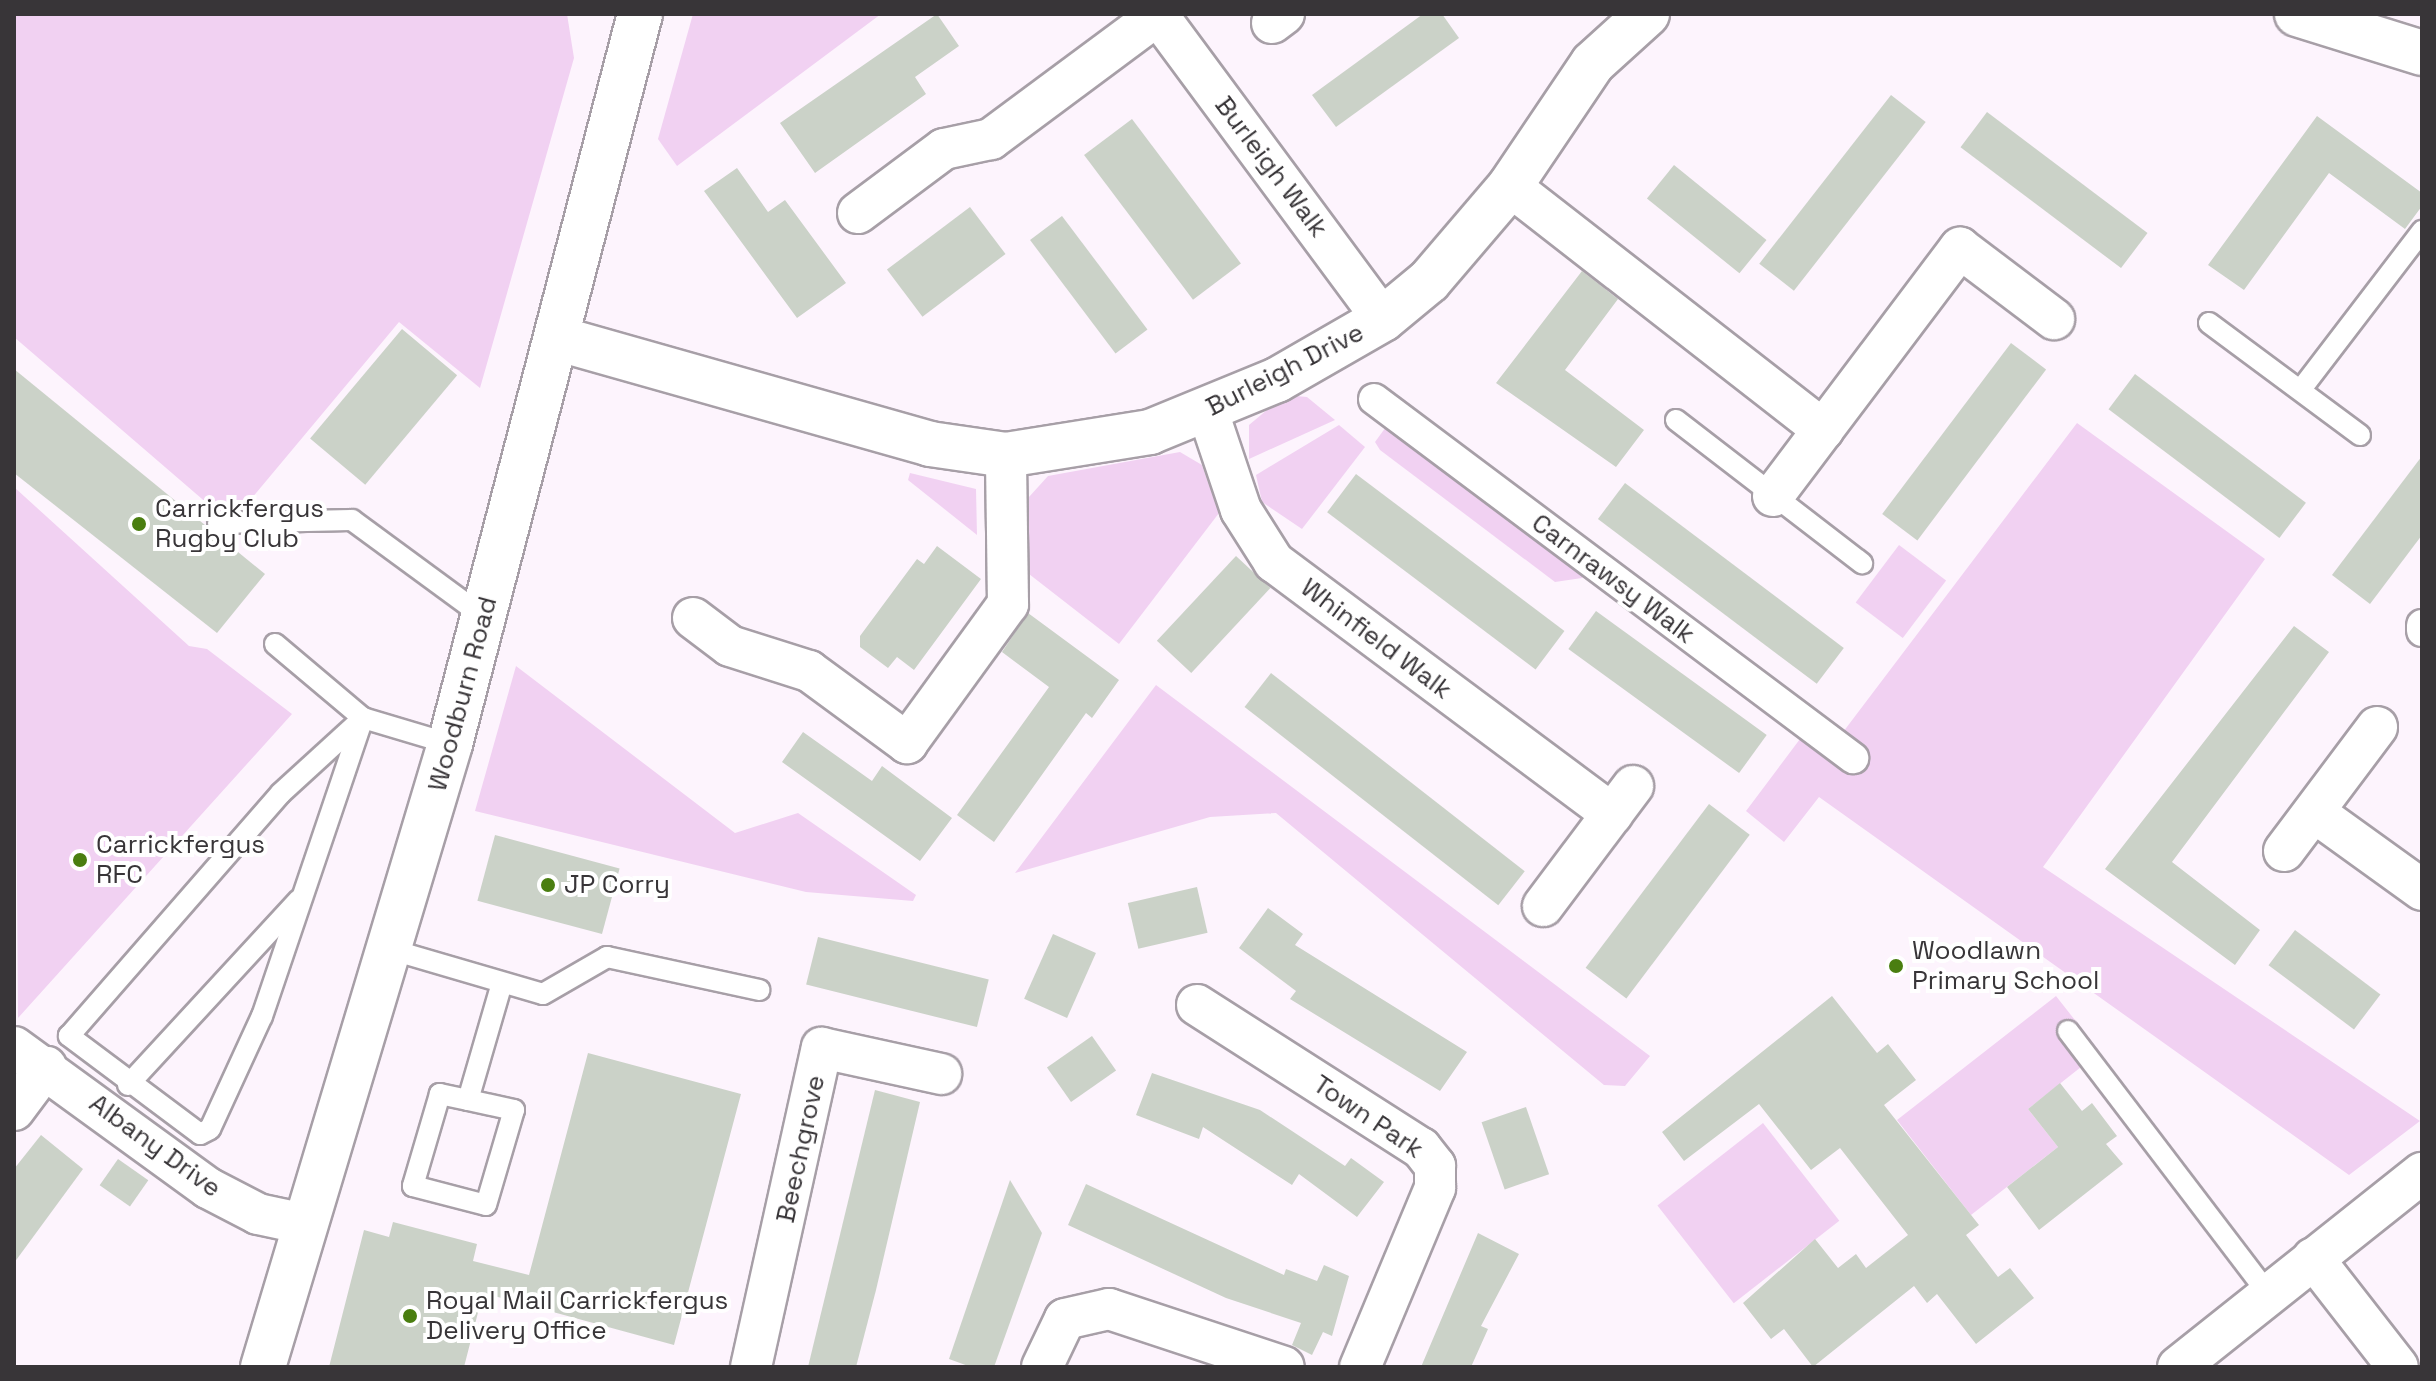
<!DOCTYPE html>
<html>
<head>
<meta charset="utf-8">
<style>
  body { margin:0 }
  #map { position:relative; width:2436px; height:1381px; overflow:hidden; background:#fdf4fd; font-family:"Space Grotesk",sans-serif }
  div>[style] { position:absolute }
  .green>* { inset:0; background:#f1d1f2; transform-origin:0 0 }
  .building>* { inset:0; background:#cbd2c8; transform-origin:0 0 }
  .roads { filter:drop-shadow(2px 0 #a79fa7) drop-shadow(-2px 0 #a79fa7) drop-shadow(0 2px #a79fa7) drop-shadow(0 -2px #a79fa7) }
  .service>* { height:20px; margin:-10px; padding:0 10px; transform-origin:10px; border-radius:10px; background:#fff }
  .pedestrian>* { height:30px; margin:-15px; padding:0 15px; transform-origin:15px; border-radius:15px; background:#fff }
  .minor>* { height:40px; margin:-20px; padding:0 20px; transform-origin:20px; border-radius:20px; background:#fff }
  .tertiary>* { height:44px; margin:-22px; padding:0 22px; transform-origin:22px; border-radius:22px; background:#fff }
  .dots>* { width:22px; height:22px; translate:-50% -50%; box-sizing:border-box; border:4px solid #fff; border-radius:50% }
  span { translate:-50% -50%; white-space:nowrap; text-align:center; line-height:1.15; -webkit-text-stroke:8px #fff; paint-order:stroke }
  .street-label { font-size:26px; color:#383538 }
  .poi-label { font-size:26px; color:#383538 }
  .left { translate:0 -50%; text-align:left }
  .frame { position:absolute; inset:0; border:16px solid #383538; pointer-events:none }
</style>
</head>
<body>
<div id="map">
  <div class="green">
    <div style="clip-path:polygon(14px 14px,567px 14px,574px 58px,480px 388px,399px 322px,236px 517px,223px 517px,14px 337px)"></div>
    <div style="clip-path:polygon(693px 14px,881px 14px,677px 166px,658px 139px)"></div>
    <div style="clip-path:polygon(1285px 395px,1307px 397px,1335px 420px,1249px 459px,1249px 425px)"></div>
    <div style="clip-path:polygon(1391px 420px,1588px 569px,1582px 578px,1555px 582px,1380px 450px,1375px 442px)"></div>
    <div style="clip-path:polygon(2077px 423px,2265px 559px,2043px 867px,2420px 1121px,2349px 1175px,1819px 797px,1784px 842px,1746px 811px,1806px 731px,1831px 748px)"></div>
    <div style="clip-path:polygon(1339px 425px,1365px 447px,1302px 529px,1262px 502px,1256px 475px)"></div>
    <div style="clip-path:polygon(1180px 452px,1202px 465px,1219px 513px,1119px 644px,1029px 574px,1029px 497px,1048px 476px)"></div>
    <div style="clip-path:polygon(910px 473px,976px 489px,977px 535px,908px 480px)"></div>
    <div style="clip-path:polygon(14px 487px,189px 646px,207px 649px,292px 714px,18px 1018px)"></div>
    <div style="left:1899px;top:545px;width:59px;height:72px;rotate:37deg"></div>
    <div style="clip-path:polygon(516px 666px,735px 833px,798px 813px,916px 895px,913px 901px,806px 892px,475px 811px)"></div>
    <div style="clip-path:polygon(1156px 685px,1650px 1056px,1625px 1086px,1604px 1085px,1276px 813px,1210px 817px,1015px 873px)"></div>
    <div style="clip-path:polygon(2056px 996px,2100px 1052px,2028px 1109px,2058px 1147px,1971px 1215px,1897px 1120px)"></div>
    <div style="left:1763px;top:1123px;width:124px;height:134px;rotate:52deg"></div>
  </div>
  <div class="building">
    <div style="clip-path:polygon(937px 14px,959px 46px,915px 77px,926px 94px,815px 173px,780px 123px)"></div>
    <div style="clip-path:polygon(1423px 14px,1442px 14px,1459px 38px,1336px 127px,1312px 95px)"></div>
    <div style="left:1891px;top:95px;width:44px;height:214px;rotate:38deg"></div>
    <div style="left:1987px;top:112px;width:201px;height:44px;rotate:37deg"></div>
    <div style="clip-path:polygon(2317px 116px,2422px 193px,2422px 206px,2405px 229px,2329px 173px,2244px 290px,2208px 265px)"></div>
    <div style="left:1132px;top:119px;width:181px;height:60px;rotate:53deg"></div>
    <div style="left:1674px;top:165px;width:119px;height:43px;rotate:39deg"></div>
    <div style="clip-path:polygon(737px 168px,768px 212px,785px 200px,846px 283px,797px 318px,704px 191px)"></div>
    <div style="left:970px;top:207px;width:59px;height:104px;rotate:53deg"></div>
    <div style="left:1062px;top:216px;width:142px;height:40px;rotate:53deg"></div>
    <div style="clip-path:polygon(1582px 271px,1618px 299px,1565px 370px,1644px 430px,1616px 467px,1496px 383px)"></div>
    <div style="left:402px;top:329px;width:72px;height:143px;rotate:40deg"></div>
    <div style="left:2011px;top:343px;width:44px;height:214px;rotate:37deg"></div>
    <div style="clip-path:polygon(14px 369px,265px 574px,217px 633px,14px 473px)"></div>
    <div style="left:2135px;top:374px;width:214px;height:44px;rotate:37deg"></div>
    <div style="clip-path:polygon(2422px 456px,2422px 535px,2370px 604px,2332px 575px)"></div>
    <div style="left:1356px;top:474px;width:261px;height:48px;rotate:37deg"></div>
    <div style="left:1625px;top:483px;width:274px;height:45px;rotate:37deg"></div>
    <div style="clip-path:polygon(937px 546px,981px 579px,914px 670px,897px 657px,888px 668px,860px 647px,860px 636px,917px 559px,924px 564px)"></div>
    <div style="left:1236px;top:556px;width:47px;height:116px;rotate:43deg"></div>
    <div style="left:1596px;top:611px;width:211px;height:47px;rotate:36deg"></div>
    <div style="clip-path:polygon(1028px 613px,1119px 680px,1092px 718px,1086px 713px,994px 842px,957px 815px,1049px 687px,1002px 652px)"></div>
    <div style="clip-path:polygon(2294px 626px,2329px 652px,2172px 862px,2260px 930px,2235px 965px,2105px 869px)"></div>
    <div style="left:1271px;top:673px;width:322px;height:43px;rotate:38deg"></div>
    <div style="clip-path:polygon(803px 732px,872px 781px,882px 766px,952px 818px,920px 861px,782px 762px)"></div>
    <div style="left:1709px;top:804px;width:51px;height:205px;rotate:37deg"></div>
    <div style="left:495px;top:835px;width:129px;height:68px;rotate:15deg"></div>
    <div style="left:1197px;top:887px;width:47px;height:71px;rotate:77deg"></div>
    <div style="clip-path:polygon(1268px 908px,1303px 934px,1295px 945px,1467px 1052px,1440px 1091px,1290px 999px,1296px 991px,1239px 948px)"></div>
    <div style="left:2295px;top:930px;width:107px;height:44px;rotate:37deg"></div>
    <div style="left:1053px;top:934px;width:47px;height:71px;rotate:24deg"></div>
    <div style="left:818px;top:937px;width:176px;height:49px;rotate:14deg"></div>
    <div style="clip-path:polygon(1832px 996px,1877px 1053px,1888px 1044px,1916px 1080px,1884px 1105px,1979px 1225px,1966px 1235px,1998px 1277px,2010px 1268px,2034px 1298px,1976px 1344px,1937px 1294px,1927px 1303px,1914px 1286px,1813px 1367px,1784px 1329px,1771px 1339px,1743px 1303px,1815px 1239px,1838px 1268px,1856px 1254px,1866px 1268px,1908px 1235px,1840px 1148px,1811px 1170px,1759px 1104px,1684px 1161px,1662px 1132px)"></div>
    <div style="left:1092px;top:1036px;width:42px;height:55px;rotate:55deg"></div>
    <div style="clip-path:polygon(588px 1053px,741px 1094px,674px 1345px,483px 1293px,464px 1367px,329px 1367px,364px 1230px,389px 1237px,393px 1222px,477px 1244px,473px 1261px,529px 1275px)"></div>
    <div style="clip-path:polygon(1152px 1073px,1260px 1110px,1345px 1166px,1351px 1158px,1384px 1182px,1357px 1217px,1299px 1174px,1292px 1185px,1203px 1127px,1199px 1139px,1136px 1115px)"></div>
    <div style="clip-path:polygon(2060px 1083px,2082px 1111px,2092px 1103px,2117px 1136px,2106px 1144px,2123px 1164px,2039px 1230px,2007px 1187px,2058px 1147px,2028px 1109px)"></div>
    <div style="clip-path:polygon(875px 1090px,920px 1102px,876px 1290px,856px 1367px,808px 1367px)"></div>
    <div style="left:1526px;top:1107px;width:71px;height:47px;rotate:71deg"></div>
    <div style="clip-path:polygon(41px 1135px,83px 1169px,14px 1263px,14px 1169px)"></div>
    <div style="left:118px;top:1159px;width:37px;height:32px;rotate:35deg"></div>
    <div style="clip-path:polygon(1010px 1180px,1042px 1233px,994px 1367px,971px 1367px,949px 1359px)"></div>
    <div style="clip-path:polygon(1086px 1184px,1284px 1275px,1286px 1269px,1317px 1281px,1324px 1265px,1349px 1276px,1332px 1336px,1323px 1332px,1312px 1355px,1292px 1345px,1301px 1323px,1226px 1298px,1068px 1225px)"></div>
    <div style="clip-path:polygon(1478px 1233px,1519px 1254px,1481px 1326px,1488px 1329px,1471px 1367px,1421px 1367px)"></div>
  </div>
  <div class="roads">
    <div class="service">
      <div style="left:2209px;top:323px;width:188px;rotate:36.6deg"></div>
      <div style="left:2302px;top:388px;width:198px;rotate:-52.6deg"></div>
      <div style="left:1676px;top:420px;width:235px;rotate:37.6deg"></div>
      <div style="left:218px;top:523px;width:134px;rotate:-1.3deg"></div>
      <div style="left:352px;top:520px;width:164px;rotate:36.3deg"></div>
      <div style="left:275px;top:644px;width:115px;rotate:40.1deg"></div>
      <div style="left:363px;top:718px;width:91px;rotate:16.6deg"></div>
      <div style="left:363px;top:718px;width:315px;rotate:108.7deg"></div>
      <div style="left:262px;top:1016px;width:124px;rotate:114.7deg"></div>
      <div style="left:210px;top:1129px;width:11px;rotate:153deg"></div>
      <div style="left:200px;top:1134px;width:164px;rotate:-143.2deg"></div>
      <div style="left:69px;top:1036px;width:322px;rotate:-48.9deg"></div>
      <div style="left:281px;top:793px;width:111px;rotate:-42.4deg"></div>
      <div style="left:389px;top:949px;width:160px;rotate:16.3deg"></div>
      <div style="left:543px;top:994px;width:74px;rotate:-30deg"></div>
      <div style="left:607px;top:957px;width:156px;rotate:12.2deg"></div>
      <div style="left:2068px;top:1031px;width:332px;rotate:52.7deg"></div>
      <div style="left:128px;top:1085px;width:252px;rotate:-47.3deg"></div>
      <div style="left:468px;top:1100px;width:29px;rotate:-168deg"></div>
      <div style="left:440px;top:1094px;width:96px;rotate:106.4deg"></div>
      <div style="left:413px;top:1186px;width:75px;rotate:14.6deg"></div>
      <div style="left:486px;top:1205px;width:99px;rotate:-73.6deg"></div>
      <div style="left:514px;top:1110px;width:47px;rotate:-167.7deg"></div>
      <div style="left:468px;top:1100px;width:122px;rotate:-73.8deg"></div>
    </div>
    <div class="pedestrian">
      <div style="left:1374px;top:399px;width:599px;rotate:36.85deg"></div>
      <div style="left:2422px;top:625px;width:6px;rotate:90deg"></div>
    </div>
    <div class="minor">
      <div style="left:1157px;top:14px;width:380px;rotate:53.5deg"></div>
      <div style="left:1272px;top:23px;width:15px;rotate:-37deg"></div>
      <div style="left:1510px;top:186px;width:397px;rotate:37.9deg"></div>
      <div style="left:858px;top:213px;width:107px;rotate:-36.7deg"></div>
      <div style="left:944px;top:149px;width:48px;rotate:-12deg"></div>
      <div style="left:991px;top:139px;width:208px;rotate:-36.6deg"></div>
      <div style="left:1208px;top:412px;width:103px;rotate:71.4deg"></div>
      <div style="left:1241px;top:510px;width:62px;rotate:57.6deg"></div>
      <div style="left:1274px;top:562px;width:422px;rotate:36.7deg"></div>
      <div style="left:1773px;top:496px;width:311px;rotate:-53deg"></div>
      <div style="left:1960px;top:248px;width:118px;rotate:37.1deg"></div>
      <div style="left:693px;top:618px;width:46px;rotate:37.1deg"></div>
      <div style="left:730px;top:646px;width:83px;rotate:17.6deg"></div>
      <div style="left:809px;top:671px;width:122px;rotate:36.3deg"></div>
      <div style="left:907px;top:743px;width:172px;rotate:-54deg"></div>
      <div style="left:1008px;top:604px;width:149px;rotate:-90.8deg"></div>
      <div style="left:2314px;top:812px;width:133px;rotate:35.8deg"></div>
      <div style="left:2284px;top:851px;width:155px;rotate:-53.1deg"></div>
      <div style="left:1543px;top:906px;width:150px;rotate:-53.1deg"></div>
      <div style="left:1197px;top:1005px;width:266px;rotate:32.6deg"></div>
      <div style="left:1421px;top:1148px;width:23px;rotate:52deg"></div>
      <div style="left:1435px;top:1166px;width:22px;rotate:90deg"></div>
      <div style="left:1435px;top:1188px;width:194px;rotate:112.7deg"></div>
      <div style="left:14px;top:1047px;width:240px;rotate:36deg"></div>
      <div style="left:208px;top:1188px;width:56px;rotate:27.5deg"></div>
      <div style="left:258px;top:1214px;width:48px;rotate:12deg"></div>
      <div style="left:14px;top:1110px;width:54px;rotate:-53.3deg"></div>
      <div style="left:2313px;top:1258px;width:138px;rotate:52.1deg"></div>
      <div style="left:751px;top:1367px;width:327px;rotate:-77.5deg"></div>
      <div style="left:822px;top:1048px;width:122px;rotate:12.3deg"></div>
      <div style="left:1042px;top:1367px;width:53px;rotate:-64.4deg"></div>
      <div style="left:1065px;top:1319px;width:45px;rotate:-12.8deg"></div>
      <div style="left:1109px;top:1309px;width:184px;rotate:18.3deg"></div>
      <div style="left:2178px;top:1367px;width:312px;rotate:-38.5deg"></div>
    </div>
    <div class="tertiary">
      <div style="left:2297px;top:14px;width:131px;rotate:17.3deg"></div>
      <div style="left:556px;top:338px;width:389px;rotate:15.8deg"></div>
      <div style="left:930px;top:444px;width:77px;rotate:8.2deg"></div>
      <div style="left:1006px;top:455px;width:146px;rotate:-9.1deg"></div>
      <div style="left:1150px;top:432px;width:137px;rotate:-22.3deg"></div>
      <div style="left:1277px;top:380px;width:122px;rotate:-29.9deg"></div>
      <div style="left:1383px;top:319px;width:60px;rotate:-39.6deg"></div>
      <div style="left:1429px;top:281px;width:125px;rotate:-49.5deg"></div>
      <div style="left:1510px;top:186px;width:148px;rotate:-56deg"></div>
      <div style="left:1593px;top:63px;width:73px;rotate:-42.2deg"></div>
      <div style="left:263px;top:1367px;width:650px;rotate:-73.29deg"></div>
      <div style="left:450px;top:744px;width:754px;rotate:-75.41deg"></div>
    </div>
  </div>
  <div class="dots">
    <div style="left:139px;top:524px;background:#4a7e10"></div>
    <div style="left:80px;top:860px;background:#4a7e10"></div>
    <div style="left:548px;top:885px;background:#4a7e10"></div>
    <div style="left:1896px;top:966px;background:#4a7e10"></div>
    <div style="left:410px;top:1316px;background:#4a7e10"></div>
  </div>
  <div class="street-label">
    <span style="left:1271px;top:167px;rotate:53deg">Burleigh Walk</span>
    <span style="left:1285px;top:370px;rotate:-27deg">Burleigh Drive</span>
    <span style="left:1613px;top:579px;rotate:37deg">Carnrawsy Walk</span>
    <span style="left:1376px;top:639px;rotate:37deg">Whinfield Walk</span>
    <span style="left:463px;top:694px;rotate:-75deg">Woodburn Road</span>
    <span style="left:1368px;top:1117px;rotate:34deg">Town Park</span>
    <span style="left:155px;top:1146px;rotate:36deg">Albany Drive</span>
    <span style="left:801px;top:1149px;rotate:-78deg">Beechgrove</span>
  </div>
  <div class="poi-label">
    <span class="left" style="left:155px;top:524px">Carrickfergus<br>Rugby Club</span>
    <span class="left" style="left:96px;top:860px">Carrickfergus<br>RFC</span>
    <span class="left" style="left:564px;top:885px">JP Corry</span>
    <span class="left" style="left:1912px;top:966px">Woodlawn<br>Primary School</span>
    <span class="left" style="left:426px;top:1316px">Royal Mail Carrickfergus<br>Delivery Office</span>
  </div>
  <div class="frame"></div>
</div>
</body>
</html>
